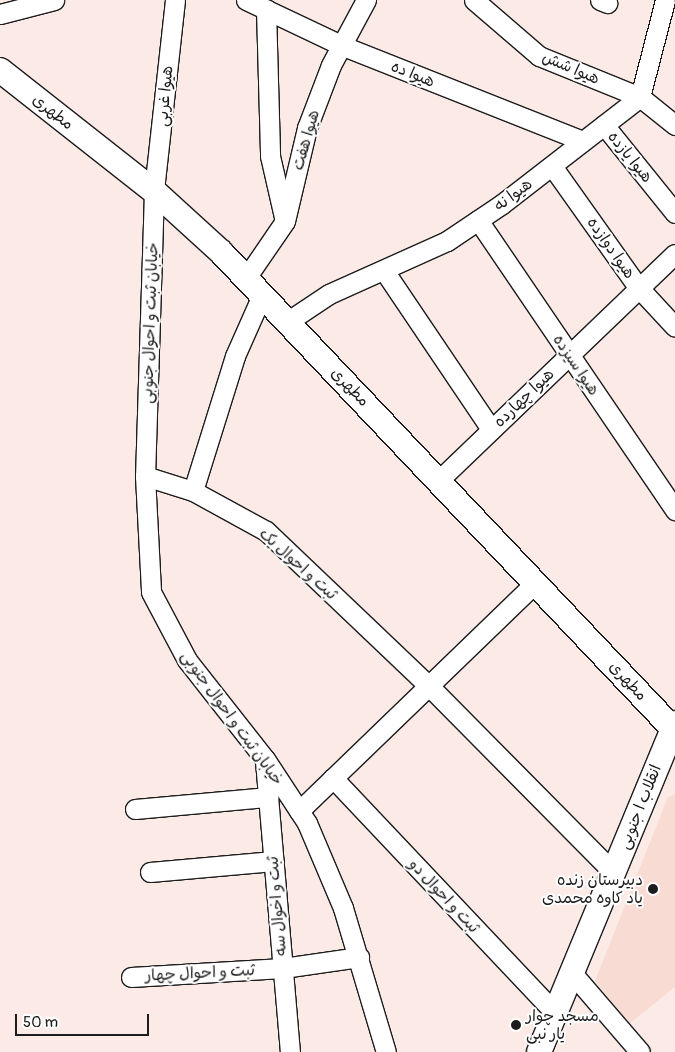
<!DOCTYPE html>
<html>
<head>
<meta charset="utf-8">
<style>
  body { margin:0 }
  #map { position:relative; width:675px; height:1052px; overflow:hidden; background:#fbeae5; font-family:Pangolin,"Playpen Sans Arabic",sans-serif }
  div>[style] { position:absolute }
  .built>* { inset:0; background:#f8dbd2 }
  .roads { filter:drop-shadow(1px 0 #1c1c1c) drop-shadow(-1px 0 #1c1c1c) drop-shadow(0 1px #1c1c1c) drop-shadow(0 -1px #1c1c1c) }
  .minor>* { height:19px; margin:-9.5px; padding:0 9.5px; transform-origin:9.5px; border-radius:9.5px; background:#fff }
  .major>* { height:24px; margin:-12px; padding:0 12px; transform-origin:12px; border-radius:12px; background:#fff }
  .dots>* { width:14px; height:14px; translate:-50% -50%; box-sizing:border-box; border:2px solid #fff; border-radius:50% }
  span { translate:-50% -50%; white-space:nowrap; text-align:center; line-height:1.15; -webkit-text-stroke:4px #fff; paint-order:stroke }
  .street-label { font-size:16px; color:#1c1c1c }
  .poi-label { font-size:16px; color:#1c1c1c }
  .right { translate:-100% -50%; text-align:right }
  .left { translate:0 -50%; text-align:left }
  .scale { position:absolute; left:15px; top:1014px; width:134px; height:22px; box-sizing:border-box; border:2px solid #1c1c1c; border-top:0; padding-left:6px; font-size:15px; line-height:18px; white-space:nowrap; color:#1c1c1c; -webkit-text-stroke:4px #fff; paint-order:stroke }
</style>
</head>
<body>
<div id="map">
  <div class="built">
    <div style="clip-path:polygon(675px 795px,675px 987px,630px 1023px,595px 981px,668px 797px)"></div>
  </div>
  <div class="roads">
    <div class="minor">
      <div style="left:175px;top:0;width:192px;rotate:96.3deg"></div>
      <div style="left:154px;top:191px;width:285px;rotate:91.8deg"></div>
      <div style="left:145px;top:476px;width:116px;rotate:87deg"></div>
      <div style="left:151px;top:592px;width:77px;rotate:62.1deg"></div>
      <div style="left:187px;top:660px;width:126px;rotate:51.8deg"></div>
      <div style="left:265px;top:759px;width:77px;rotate:56.7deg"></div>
      <div style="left:307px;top:823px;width:92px;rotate:67deg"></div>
      <div style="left:343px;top:908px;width:150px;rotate:73.4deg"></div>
      <div style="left:246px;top:0;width:107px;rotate:25.4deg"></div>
      <div style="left:343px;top:46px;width:258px;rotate:21.6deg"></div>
      <div style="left:474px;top:0;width:86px;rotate:40.7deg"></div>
      <div style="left:539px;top:56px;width:109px;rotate:22.1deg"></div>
      <div style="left:640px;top:97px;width:45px;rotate:38.7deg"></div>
      <div style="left:600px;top:0;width:8px;rotate:23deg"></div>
      <div style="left:266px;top:9px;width:147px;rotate:88.4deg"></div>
      <div style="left:270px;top:156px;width:63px;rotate:77.1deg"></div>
      <div style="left:0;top:14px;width:56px;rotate:-14.5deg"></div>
      <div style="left:604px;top:125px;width:113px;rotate:51.1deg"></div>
      <div style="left:552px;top:166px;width:148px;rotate:54.6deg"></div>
      <div style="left:638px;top:287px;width:54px;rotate:47.2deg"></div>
      <div style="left:478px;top:220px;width:351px;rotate:55.8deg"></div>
      <div style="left:385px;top:272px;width:189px;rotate:56deg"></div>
      <div style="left:246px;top:278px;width:69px;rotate:-55.6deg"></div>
      <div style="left:285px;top:221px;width:96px;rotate:-76.7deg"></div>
      <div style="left:307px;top:128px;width:67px;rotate:-69.1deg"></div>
      <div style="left:331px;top:65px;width:74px;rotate:-61.7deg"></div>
      <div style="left:287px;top:322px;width:50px;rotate:-33.7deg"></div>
      <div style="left:329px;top:294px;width:129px;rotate:-24.2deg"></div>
      <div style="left:447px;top:241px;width:66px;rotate:-33.9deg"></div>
      <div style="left:502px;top:204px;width:175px;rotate:-37.8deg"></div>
      <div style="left:640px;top:97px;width:100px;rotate:-75.5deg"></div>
      <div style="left:145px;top:476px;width:50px;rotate:17.4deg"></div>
      <div style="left:193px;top:491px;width:83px;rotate:28.7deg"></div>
      <div style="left:266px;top:531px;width:225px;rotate:43.6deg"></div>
      <div style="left:429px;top:686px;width:262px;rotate:45.3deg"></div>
      <div style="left:438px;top:481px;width:328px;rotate:-43.8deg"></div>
      <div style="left:193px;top:491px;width:141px;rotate:-72.7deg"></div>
      <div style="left:235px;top:356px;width:67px;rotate:-66.1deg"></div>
      <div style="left:265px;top:761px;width:292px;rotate:85.1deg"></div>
      <div style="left:333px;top:778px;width:323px;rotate:46.6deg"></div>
      <div style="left:135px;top:809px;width:134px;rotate:-5.2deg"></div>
      <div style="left:299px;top:811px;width:328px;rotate:-44deg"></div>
      <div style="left:150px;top:872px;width:124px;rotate:-5.1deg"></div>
      <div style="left:572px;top:973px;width:104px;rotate:49.3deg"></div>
      <div style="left:131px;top:977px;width:152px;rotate:-3.4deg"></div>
      <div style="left:283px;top:968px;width:77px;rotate:-8.2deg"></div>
    </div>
    <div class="major">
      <div style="left:0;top:70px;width:196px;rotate:38.2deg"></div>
      <div style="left:154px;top:191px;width:91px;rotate:42.3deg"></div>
      <div style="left:221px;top:252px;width:660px;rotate:46.53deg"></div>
      <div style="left:539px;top:1052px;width:356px;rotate:-67.5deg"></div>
    </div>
  </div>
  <div class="dots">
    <div style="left:653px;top:889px;background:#1c1c1c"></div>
    <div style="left:516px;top:1025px;background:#1c1c1c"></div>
  </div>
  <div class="street-label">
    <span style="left:571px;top:68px;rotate:23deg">هیوا شش</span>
    <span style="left:413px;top:74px;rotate:22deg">هیوا ده</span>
    <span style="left:165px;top:96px;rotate:-85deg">هیوا غربی</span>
    <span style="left:53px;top:112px;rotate:38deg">مطهری</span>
    <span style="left:306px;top:140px;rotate:-74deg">هیوا هفت</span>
    <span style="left:630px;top:157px;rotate:51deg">هیوا یازده</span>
    <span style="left:513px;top:195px;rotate:-37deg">هیوا نه</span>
    <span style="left:611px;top:248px;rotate:55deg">هیوا دوازده</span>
    <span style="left:150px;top:323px;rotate:-88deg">خیابان ثبت و احوال جنوبی</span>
    <span style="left:576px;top:365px;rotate:56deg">هیوا سیزده</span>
    <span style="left:350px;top:387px;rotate:46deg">مطهری</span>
    <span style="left:524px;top:398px;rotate:-44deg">هیوا چهارده</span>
    <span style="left:298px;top:564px;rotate:42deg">ثبت و احوال یک</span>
    <span style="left:628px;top:681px;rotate:47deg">مطهری</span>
    <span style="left:232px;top:718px;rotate:54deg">خیابان ثبت و احوال جنوبی</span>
    <span style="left:640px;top:807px;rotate:-68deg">انقلاب ا جنوبی</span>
    <span style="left:444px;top:896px;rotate:47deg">ثبت و احوال دو</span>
    <span style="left:277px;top:906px;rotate:-95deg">ثبت و اخوال سه</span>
    <span style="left:200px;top:973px;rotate:-3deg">ثبت و احوال چهار</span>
  </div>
  <div class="poi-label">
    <span class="right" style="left:643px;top:889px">دبیرستان زنده<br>یاد کاوه محمدی</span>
    <span class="left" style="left:526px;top:1025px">مسجد چوار<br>یار نبی</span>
  </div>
  <div class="scale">50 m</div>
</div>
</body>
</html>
